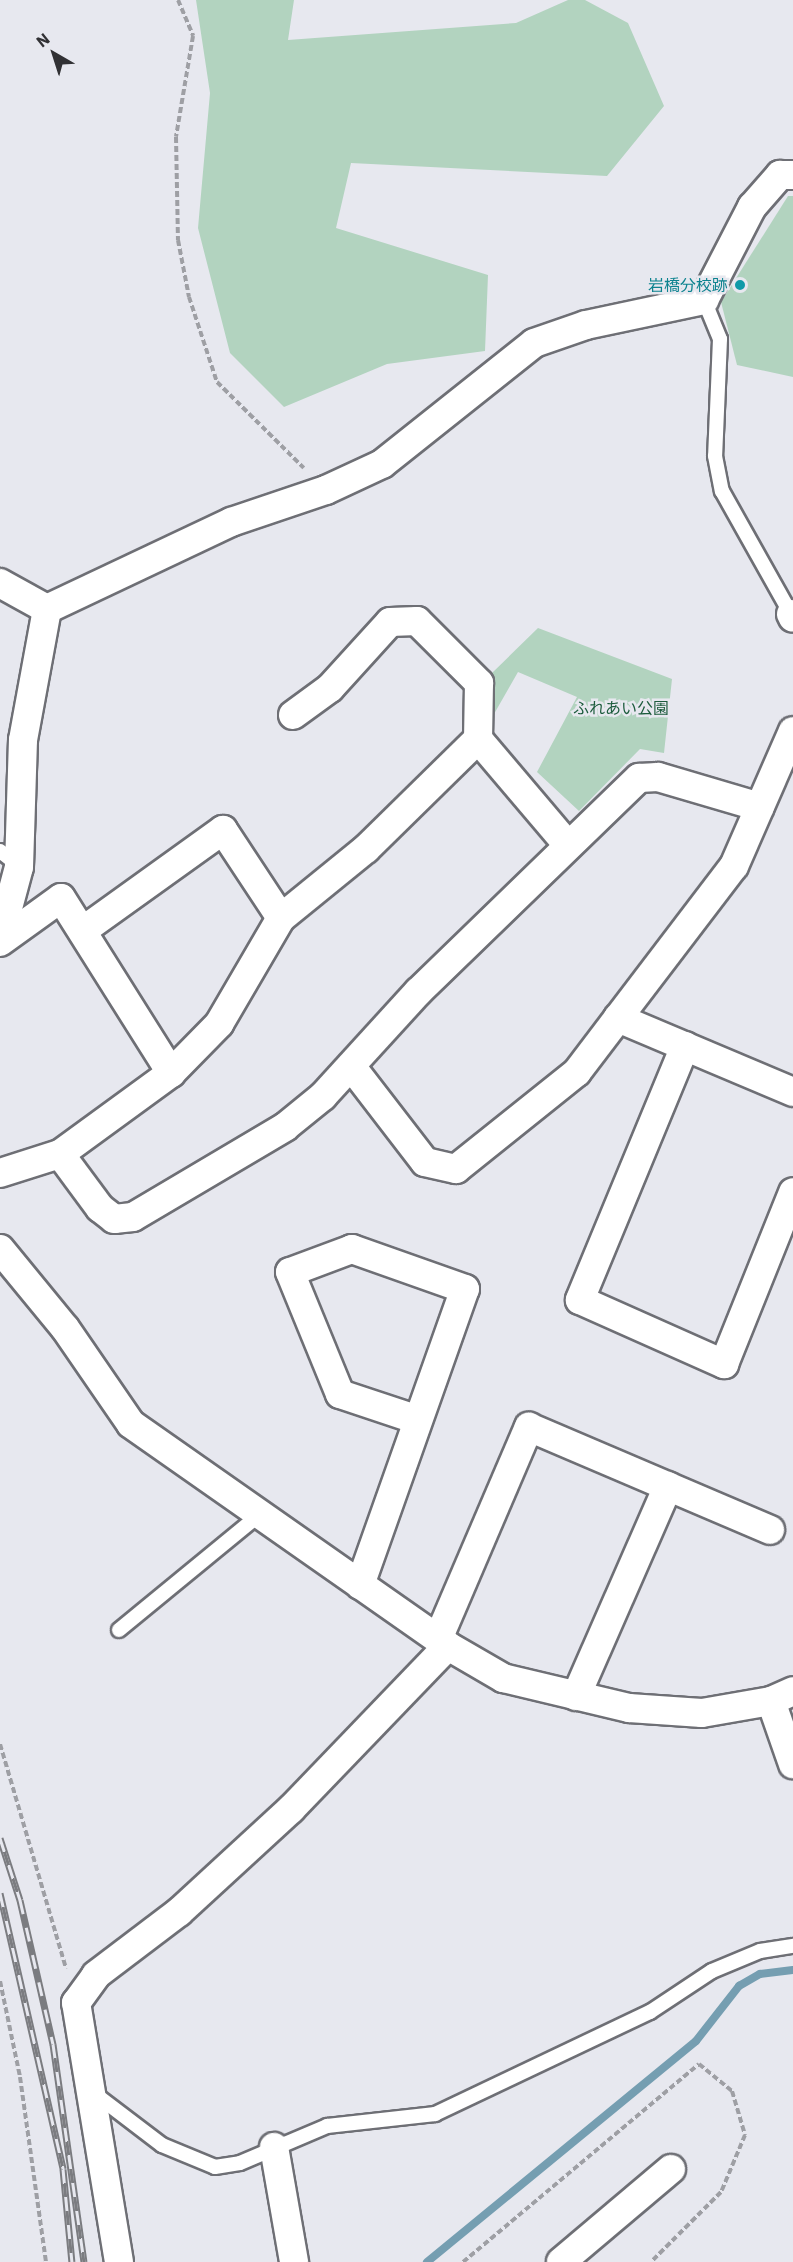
<!DOCTYPE html>
<html>
<head>
<meta charset="utf-8">
<style>
  body { margin:0 }
  #map { position:relative; width:793px; height:2262px; overflow:hidden; background:#e7e8ef; font-family:"IBM Plex Sans","Noto Sans JP",sans-serif }
  div>[style] { position:absolute }
  .green>* { inset:0; background:#b2d3bf }
  .stream>* { height:8px; margin:-4px; padding:0 4px; transform-origin:4px; border-radius:4px; background:#759eb1 }
  .path>* { height:4px; margin-top:-2px; transform-origin:0; background:repeating-linear-gradient(90deg,#9e9fa4 0 6px,transparent 0 9px) }
  .roads { filter:drop-shadow(2px 0 #6e6f75) drop-shadow(-2px 0 #6e6f75) drop-shadow(0 2px #6e6f75) drop-shadow(0 -2px #6e6f75) }
  .service>* { height:14px; margin:-7px; padding:0 7px; transform-origin:7px; border-radius:7px; background:#fff }
  .minor>* { height:28px; margin:-14px; padding:0 14px; transform-origin:14px; border-radius:14px; background:#fff }
  .rail>* { height:7px; margin-top:-3.5px; transform-origin:0; background:repeating-linear-gradient(90deg,#e7e8ef 0 14px,#7b7c80 0 28px); box-sizing:border-box; border-block:2px solid #7b7c80 }
  .dots>* { width:16px; height:16px; translate:-50% -50%; box-sizing:border-box; border:3px solid #e7e8ef; border-radius:50% }
  span { translate:-50% -50%; white-space:nowrap; text-align:center; line-height:1.15; -webkit-text-stroke:5px #e7e8ef; paint-order:stroke }
  .culture-label { font-size:16px; color:#0d838f }
  .right { translate:-100% -50%; text-align:right }
  .park-label { font-size:16px; color:#1d5c3d }
  .north { position:absolute; left:24px; top:24px; width:60px; height:60px; -webkit-text-stroke:4px #e7e8ef; paint-order:stroke; rotate:321deg; font-size:16px; font-weight:700; line-height:24px; text-align:center; color:#313134 }
  .north::after { content:''; display:block; margin:auto; width:21px; height:27px; background:#313134; clip-path:polygon(50% 0,100% 100%,50% 72%,0 100%) }
</style>
</head>
<body>
<div id="map">
  <div class="green">
    <div style="clip-path:polygon(196px 0,294px 0,288px 40px,516px 23px,568px 0,585px 0,628px 23px,664px 106px,607px 176px,351px 163px,336px 228px,488px 275px,485px 351px,387px 364px,284px 407px,230px 353px,198px 228px,210px 93px)"></div>
    <div style="clip-path:polygon(788px 196px,793px 196px,793px 377px,737px 365px,721px 302px)"></div>
    <div style="clip-path:polygon(538px 628px,672px 679px,664px 753px,640px 749px,579px 811px,537px 772px,577px 697px,518px 672px,494px 714px,492px 673px)"></div>
  </div>
  <div class="stream">
    <div style="left:427px;top:2262px;width:348px;rotate:-39.4deg"></div>
    <div style="left:696px;top:2041px;width:70px;rotate:-52deg"></div>
    <div style="left:739px;top:1986px;width:24px;rotate:-30deg"></div>
    <div style="left:760px;top:1974px;width:33px;rotate:-7deg"></div>
  </div>
  <div class="path">
    <div style="left:178px;top:0;width:39px;rotate:67deg"></div>
    <div style="left:193px;top:36px;width:102px;rotate:99.6deg"></div>
    <div style="left:176px;top:137px;width:103px;rotate:88.9deg"></div>
    <div style="left:178px;top:240px;width:58px;rotate:79.1deg"></div>
    <div style="left:189px;top:297px;width:89px;rotate:71.8deg"></div>
    <div style="left:217px;top:382px;width:122px;rotate:44.7deg"></div>
    <div style="left:0;top:1744px;width:234px;rotate:73.6deg"></div>
    <div style="left:0;top:1981px;width:98px;rotate:78.2deg"></div>
    <div style="left:20px;top:2077px;width:187px;rotate:82deg"></div>
    <div style="left:463px;top:2262px;width:308px;rotate:-40deg"></div>
    <div style="left:699px;top:2064px;width:43px;rotate:39.3deg"></div>
    <div style="left:732px;top:2091px;width:46px;rotate:73.5deg"></div>
    <div style="left:745px;top:2135px;width:62px;rotate:112.8deg"></div>
    <div style="left:721px;top:2192px;width:99px;rotate:135deg"></div>
  </div>
  <div class="roads">
    <div class="service">
      <div style="left:704px;top:300px;width:42px;rotate:67.7deg"></div>
      <div style="left:720px;top:339px;width:117px;rotate:92.4deg"></div>
      <div style="left:715px;top:456px;width:36px;rotate:79deg"></div>
      <div style="left:722px;top:491px;width:141px;rotate:60.7deg"></div>
      <div style="left:0;top:851px;width:23px;rotate:38deg"></div>
      <div style="left:119px;top:1630px;width:183px;rotate:-39.4deg"></div>
      <div style="left:95px;top:2094px;width:84px;rotate:37.3deg"></div>
      <div style="left:162px;top:2145px;width:57px;rotate:22.5deg"></div>
      <div style="left:215px;top:2167px;width:25px;rotate:-9deg"></div>
      <div style="left:240px;top:2163px;width:95px;rotate:-23deg"></div>
      <div style="left:327px;top:2126px;width:109px;rotate:-6.3deg"></div>
      <div style="left:435px;top:2114px;width:238px;rotate:-25.4deg"></div>
      <div style="left:650px;top:2012px;width:74px;rotate:-33.5deg"></div>
      <div style="left:712px;top:1971px;width:52px;rotate:-22.6deg"></div>
      <div style="left:760px;top:1951px;width:33px;rotate:-9deg"></div>
    </div>
    <div class="minor">
      <div style="left:0;top:583px;width:54px;rotate:29deg"></div>
      <div style="left:791px;top:614px;width:4px;rotate:63deg"></div>
      <div style="left:293px;top:715px;width:46px;rotate:-36.1deg"></div>
      <div style="left:330px;top:688px;width:89px;rotate:-47.7deg"></div>
      <div style="left:390px;top:622px;width:27px;rotate:-2deg"></div>
      <div style="left:417px;top:621px;width:88px;rotate:45deg"></div>
      <div style="left:479px;top:683px;width:56px;rotate:91deg"></div>
      <div style="left:478px;top:739px;width:139px;rotate:49.7deg"></div>
      <div style="left:85px;top:929px;width:170px;rotate:-35.7deg"></div>
      <div style="left:223px;top:830px;width:105px;rotate:56.6deg"></div>
      <div style="left:0;top:938px;width:73px;rotate:-75deg"></div>
      <div style="left:19px;top:867px;width:127px;rotate:-88.2deg"></div>
      <div style="left:23px;top:740px;width:133px;rotate:-79.6deg"></div>
      <div style="left:47px;top:609px;width:204px;rotate:-25.3deg"></div>
      <div style="left:231px;top:522px;width:100px;rotate:-18.6deg"></div>
      <div style="left:326px;top:490px;width:62px;rotate:-24.9deg"></div>
      <div style="left:382px;top:464px;width:194px;rotate:-38.5deg"></div>
      <div style="left:534px;top:343px;width:55px;rotate:-19.1deg"></div>
      <div style="left:586px;top:325px;width:121px;rotate:-12deg"></div>
      <div style="left:704px;top:300px;width:105px;rotate:-62.7deg"></div>
      <div style="left:752px;top:207px;width:43px;rotate:-48.8deg"></div>
      <div style="left:780px;top:175px;width:13px"></div>
      <div style="left:0;top:942px;width:75px;rotate:-35.8deg"></div>
      <div style="left:61px;top:898px;width:207px;rotate:57.8deg"></div>
      <div style="left:618px;top:1018px;width:190px;rotate:22.9deg"></div>
      <div style="left:685px;top:1046px;width:275px;rotate:112.5deg"></div>
      <div style="left:580px;top:1300px;width:158px;rotate:24deg"></div>
      <div style="left:724px;top:1364px;width:185px;rotate:-68.1deg"></div>
      <div style="left:351px;top:1066px;width:121px;rotate:52.4deg"></div>
      <div style="left:425px;top:1162px;width:32px;rotate:13deg"></div>
      <div style="left:456px;top:1169px;width:155px;rotate:-38.7deg"></div>
      <div style="left:577px;top:1072px;width:68px;rotate:-52.8deg"></div>
      <div style="left:618px;top:1018px;width:191px;rotate:-52.7deg"></div>
      <div style="left:734px;top:866px;width:147px;rotate:-66.4deg"></div>
      <div style="left:60px;top:1154px;width:67px;rotate:53.5deg"></div>
      <div style="left:100px;top:1208px;width:18px;rotate:38deg"></div>
      <div style="left:114px;top:1219px;width:19px;rotate:-6deg"></div>
      <div style="left:133px;top:1217px;width:177px;rotate:-30.6deg"></div>
      <div style="left:285px;top:1127px;width:49px;rotate:-39.2deg"></div>
      <div style="left:323px;top:1096px;width:141px;rotate:-47.6deg"></div>
      <div style="left:418px;top:992px;width:308px;rotate:-44.1deg"></div>
      <div style="left:639px;top:778px;width:19px;rotate:-3deg"></div>
      <div style="left:658px;top:777px;width:106px;rotate:16.4deg"></div>
      <div style="left:0;top:1173px;width:63px;rotate:-17.6deg"></div>
      <div style="left:60px;top:1154px;width:137px;rotate:-36.1deg"></div>
      <div style="left:171px;top:1073px;width:69px;rotate:-45.6deg"></div>
      <div style="left:219px;top:1024px;width:123px;rotate:-59.7deg"></div>
      <div style="left:281px;top:918px;width:109px;rotate:-39.1deg"></div>
      <div style="left:366px;top:849px;width:157px;rotate:-44.5deg"></div>
      <div style="left:0;top:1249px;width:102px;rotate:50.6deg"></div>
      <div style="left:65px;top:1328px;width:116px;rotate:55.5deg"></div>
      <div style="left:131px;top:1424px;width:387px;rotate:35deg"></div>
      <div style="left:448px;top:1646px;width:64px;rotate:30.2deg"></div>
      <div style="left:503px;top:1678px;width:130px;rotate:13.4deg"></div>
      <div style="left:629px;top:1708px;width:73px;rotate:3.9deg"></div>
      <div style="left:702px;top:1713px;width:70px;rotate:-9.9deg"></div>
      <div style="left:771px;top:1701px;width:24px;rotate:-24deg"></div>
      <div style="left:360px;top:1585px;width:314px;rotate:-70.5deg"></div>
      <div style="left:465px;top:1289px;width:120px;rotate:-160.5deg"></div>
      <div style="left:352px;top:1249px;width:66px;rotate:159.6deg"></div>
      <div style="left:290px;top:1272px;width:132px;rotate:67.7deg"></div>
      <div style="left:340px;top:1394px;width:82px;rotate:18.4deg"></div>
      <div style="left:438px;top:1639px;width:231px;rotate:-66.8deg"></div>
      <div style="left:529px;top:1427px;width:262px;rotate:23.1deg"></div>
      <div style="left:576px;top:1696px;width:229px;rotate:-66.3deg"></div>
      <div style="left:771px;top:1701px;width:67px;rotate:70.8deg"></div>
      <div style="left:274px;top:2147px;width:117px;rotate:80.1deg"></div>
      <div style="left:119px;top:2262px;width:263px;rotate:-99.4deg"></div>
      <div style="left:76px;top:2003px;width:34px;rotate:-54deg"></div>
      <div style="left:96px;top:1975px;width:104px;rotate:-37.2deg"></div>
      <div style="left:179px;top:1912px;width:152px;rotate:-42.6deg"></div>
      <div style="left:291px;top:1809px;width:226px;rotate:-46.1deg"></div>
      <div style="left:561px;top:2262px;width:144px;rotate:-40.2deg"></div>
    </div>
  </div>
  <div class="rail">
    <div style="left:0;top:1838px;width:65px;rotate:72.1deg"></div>
    <div style="left:20px;top:1900px;width:148px;rotate:77.1deg"></div>
    <div style="left:53px;top:2044px;width:220px;rotate:81.9deg"></div>
    <div style="left:0;top:1893px;width:283px;rotate:77.1deg"></div>
    <div style="left:63px;top:2169px;width:93px;rotate:84.5deg"></div>
  </div>
  <div class="dots">
    <div style="left:740px;top:285px;background:#0f9aa8"></div>
  </div>
  <div class="culture-label">
    <span class="right" style="left:728px;top:285px">岩橋分校跡</span>
  </div>
  <div class="park-label">
    <span style="left:621px;top:708px">ふれあい公園</span>
  </div>
  <div class="north">N</div>
</div>
</body>
</html>
